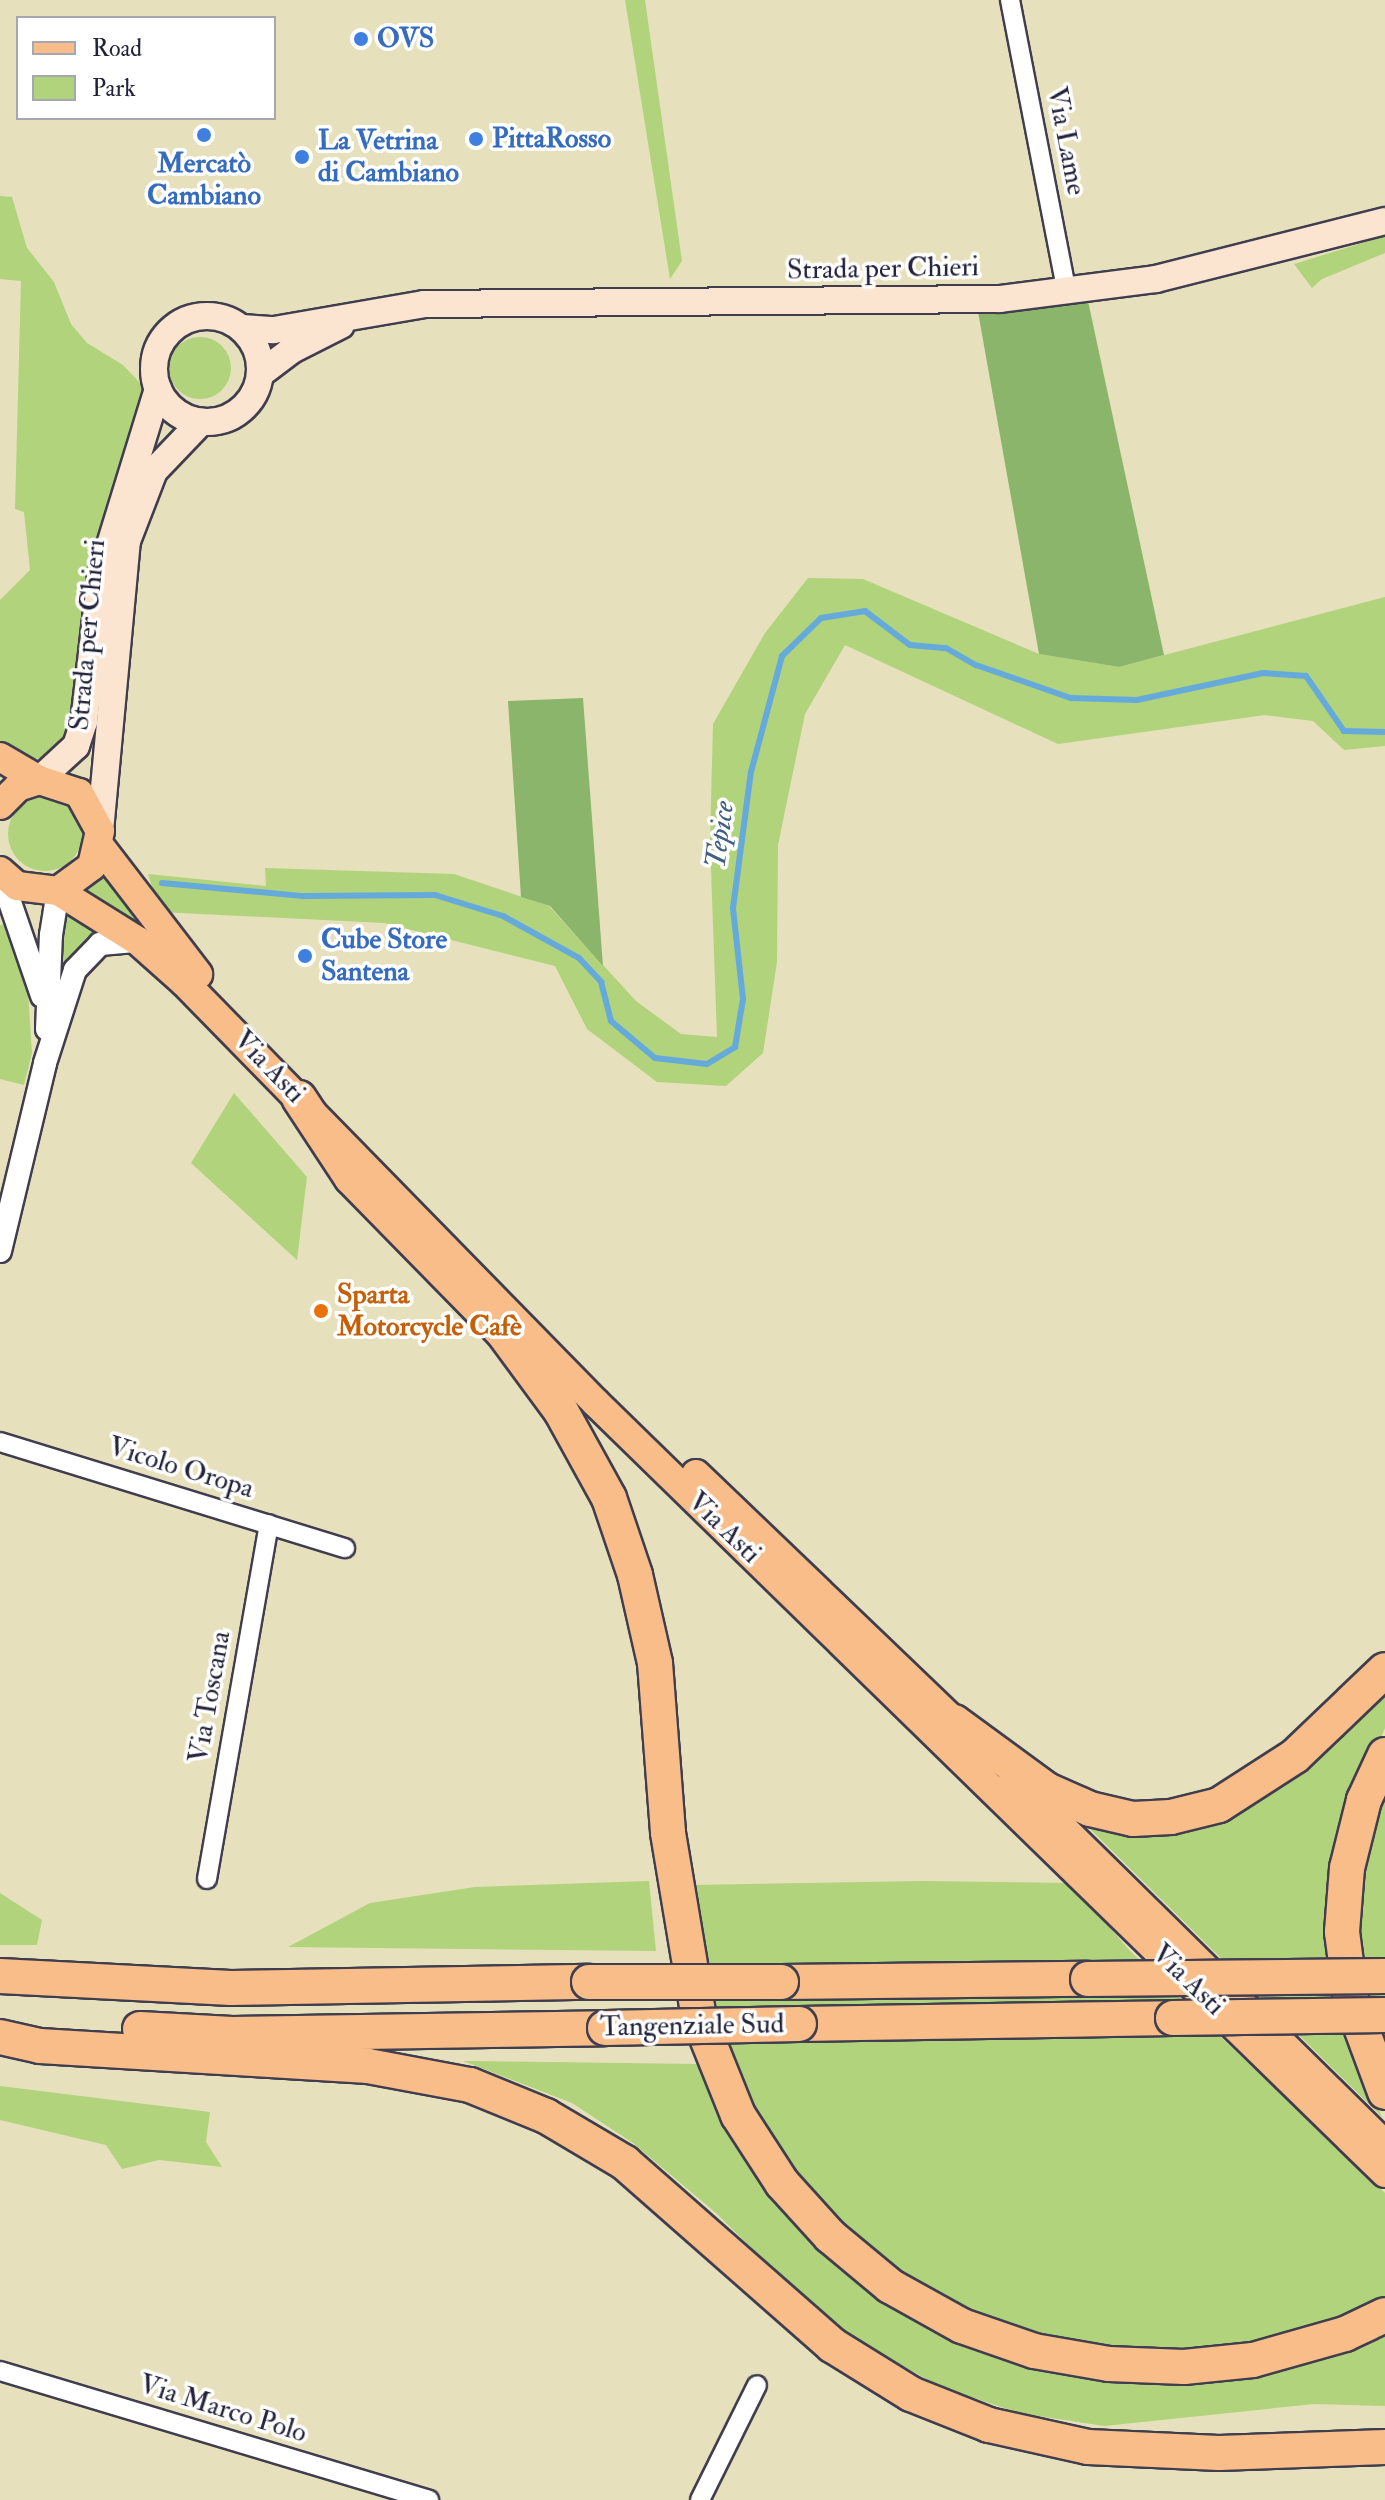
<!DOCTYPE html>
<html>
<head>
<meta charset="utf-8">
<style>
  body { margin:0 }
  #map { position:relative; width:1385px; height:2500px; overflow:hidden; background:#e7e0bc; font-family:"IM FELL Double Pica",serif }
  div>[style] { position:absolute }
  .green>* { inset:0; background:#b0d37c }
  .round { border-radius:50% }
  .forest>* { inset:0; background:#8cb56c }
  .stream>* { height:6px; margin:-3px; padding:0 3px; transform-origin:3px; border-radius:3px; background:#65aadb }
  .roads { filter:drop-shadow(2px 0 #403e4e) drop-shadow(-2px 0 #403e4e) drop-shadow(0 2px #403e4e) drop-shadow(0 -2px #403e4e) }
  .minor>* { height:18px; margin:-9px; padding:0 9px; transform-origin:9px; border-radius:9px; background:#fff }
  .tertiary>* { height:22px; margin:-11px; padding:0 11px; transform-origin:11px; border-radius:11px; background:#fff }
  .secondary>* { height:26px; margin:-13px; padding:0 13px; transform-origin:13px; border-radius:13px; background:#fce5d0 }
  .secondary>.ring { margin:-13px; padding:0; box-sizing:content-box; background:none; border:26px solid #fce5d0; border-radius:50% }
  .primary>* { height:28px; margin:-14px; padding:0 14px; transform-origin:14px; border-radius:14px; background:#f8bd89 }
  .motorway>* { height:34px; margin:-17px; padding:0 17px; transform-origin:17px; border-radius:17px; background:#f8bd89 }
  .bridges { filter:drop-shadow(2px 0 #403e4e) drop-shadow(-2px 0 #403e4e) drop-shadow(0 2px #403e4e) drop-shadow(0 -2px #403e4e) }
  .motorway-bridge>* { height:34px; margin:-17px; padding:0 17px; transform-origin:17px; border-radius:17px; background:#f8bd89 }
  .dots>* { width:22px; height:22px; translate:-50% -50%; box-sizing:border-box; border:4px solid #fff; border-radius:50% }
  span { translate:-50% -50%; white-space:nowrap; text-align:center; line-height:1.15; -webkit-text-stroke:7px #fff; paint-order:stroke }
  .shop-label { font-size:28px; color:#366cbe; font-weight:700 }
  .left { translate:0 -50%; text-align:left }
  .street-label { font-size:28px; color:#22223b }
  .food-label { font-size:28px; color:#c56008; font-weight:700 }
  .water-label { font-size:30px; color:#405f83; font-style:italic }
  .legend { position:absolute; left:16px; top:16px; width:260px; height:104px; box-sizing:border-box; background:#fff; border:2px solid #a7a7b1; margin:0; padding:10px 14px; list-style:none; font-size:24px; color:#22223b }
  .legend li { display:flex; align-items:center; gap:16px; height:40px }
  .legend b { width:40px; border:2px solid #a7a7b1 }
</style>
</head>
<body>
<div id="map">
  <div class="green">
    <div style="clip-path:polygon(625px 0,645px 0,682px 261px,670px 279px)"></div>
    <div style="clip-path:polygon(0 196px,12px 197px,27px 248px,54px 282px,71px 324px,87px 343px,123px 365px,141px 384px,141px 406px,90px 569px,73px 712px,65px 745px,45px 759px,27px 758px,0 742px,0 600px,30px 570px,24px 512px,15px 509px,21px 281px,0 279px)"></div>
    <div style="clip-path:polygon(1385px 236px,1385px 253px,1322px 279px,1312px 288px,1294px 264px)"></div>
    <div class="round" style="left:169px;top:337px;width:62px;height:62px"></div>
    <div style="clip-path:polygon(808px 578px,863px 579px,1039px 654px,1119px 667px,1385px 597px,1385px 746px,1344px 750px,1313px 721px,1265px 715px,1058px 744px,845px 645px,805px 714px,778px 845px,777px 962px,763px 1053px,726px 1086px,657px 1082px,587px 1029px,555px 966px,384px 923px,160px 912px,148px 874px,266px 886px,265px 868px,454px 874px,549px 906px,636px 1001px,681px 1034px,717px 1037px,710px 840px,713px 724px,765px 633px)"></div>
    <div class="round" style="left:8px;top:797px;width:74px;height:74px"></div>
    <div style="clip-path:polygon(100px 868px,153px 935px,81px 891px)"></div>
    <div style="clip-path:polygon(64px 908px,106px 934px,81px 946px,63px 965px,59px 952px)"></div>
    <div style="clip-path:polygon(6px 924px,28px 992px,32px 1053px,24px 1085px,0 1079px,0 925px)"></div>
    <div style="clip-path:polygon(234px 1093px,307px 1177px,297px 1260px,191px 1163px)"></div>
    <div style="clip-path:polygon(1385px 1687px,1385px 1728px,1351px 1810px,1335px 1883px,1372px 2093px,1382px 2117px,1090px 1829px,1145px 1836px,1219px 1824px,1278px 1787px)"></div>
    <div style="clip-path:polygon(1385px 1798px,1385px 2054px,1358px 1943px,1369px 1835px)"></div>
    <div style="clip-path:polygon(649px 1881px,656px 1951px,288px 1947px,370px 1903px,475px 1887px)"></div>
    <div style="clip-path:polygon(923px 1881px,1072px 1883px,1129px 1950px,1385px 2193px,1385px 2303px,1286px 2341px,1180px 2357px,1039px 2340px,970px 2316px,904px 2278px,848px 2234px,793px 2174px,752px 2113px,727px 2060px,698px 1947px,694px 1885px)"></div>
    <div style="clip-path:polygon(0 1893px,42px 1920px,37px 1945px,0 1945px)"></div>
    <div style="clip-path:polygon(463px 2061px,698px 2064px,753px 2166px,987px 2345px,1279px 2365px,1385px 2334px,1385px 2406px,1314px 2404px,1104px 2426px,1019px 2413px,939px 2386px,862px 2343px,795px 2291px,716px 2213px,633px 2143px,572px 2103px)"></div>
    <div style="clip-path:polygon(0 2086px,210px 2112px,206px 2142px,222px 2167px,159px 2160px,122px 2169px,106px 2145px,0 2120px)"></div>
  </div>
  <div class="forest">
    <div style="clip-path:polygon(1088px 301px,1164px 655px,1119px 667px,1039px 654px,978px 312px)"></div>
    <div style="clip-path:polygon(583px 698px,603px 966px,550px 906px,521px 897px,508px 701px)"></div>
  </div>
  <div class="stream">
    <div style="left:162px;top:883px;width:142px;rotate:5.3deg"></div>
    <div style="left:303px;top:896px;width:132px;rotate:-0.4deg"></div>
    <div style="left:435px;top:895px;width:71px;rotate:17.2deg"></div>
    <div style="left:503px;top:916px;width:87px;rotate:28.9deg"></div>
    <div style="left:579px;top:958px;width:33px;rotate:47deg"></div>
    <div style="left:601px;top:982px;width:40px;rotate:75.6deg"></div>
    <div style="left:611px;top:1021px;width:57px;rotate:40.1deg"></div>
    <div style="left:655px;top:1058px;width:52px;rotate:6.6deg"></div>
    <div style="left:707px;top:1064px;width:33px;rotate:-31deg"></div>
    <div style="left:735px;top:1047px;width:49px;rotate:-80.5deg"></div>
    <div style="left:743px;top:999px;width:92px;rotate:-96.3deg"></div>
    <div style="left:733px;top:908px;width:137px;rotate:-82.5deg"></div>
    <div style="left:751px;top:772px;width:120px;rotate:-75deg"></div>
    <div style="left:782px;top:656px;width:54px;rotate:-44.3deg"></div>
    <div style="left:821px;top:618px;width:45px;rotate:-9deg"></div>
    <div style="left:865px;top:611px;width:56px;rotate:37.1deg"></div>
    <div style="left:910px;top:645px;width:36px;rotate:5deg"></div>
    <div style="left:946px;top:648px;width:34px;rotate:30deg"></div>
    <div style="left:976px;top:665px;width:101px;rotate:19.2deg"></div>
    <div style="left:1071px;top:698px;width:66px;rotate:1.7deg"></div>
    <div style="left:1137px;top:700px;width:129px;rotate:-12.1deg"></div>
    <div style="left:1263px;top:673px;width:43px;rotate:4deg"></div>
    <div style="left:1306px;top:676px;width:67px;rotate:55.4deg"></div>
    <div style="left:1344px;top:731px;width:41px;rotate:1.4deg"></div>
  </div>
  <div class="roads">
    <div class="minor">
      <div style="left:1010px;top:0;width:298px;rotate:79deg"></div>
      <div style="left:0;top:1442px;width:361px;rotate:17.1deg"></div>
      <div style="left:207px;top:1879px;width:360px;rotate:-80.1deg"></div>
      <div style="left:0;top:2371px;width:448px;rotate:16.7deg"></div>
      <div style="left:700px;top:2500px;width:128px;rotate:-63.6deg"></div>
    </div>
    <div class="tertiary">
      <div style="left:0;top:873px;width:130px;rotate:71.1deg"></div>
      <div style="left:47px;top:1029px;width:94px;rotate:-87.6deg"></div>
      <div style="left:51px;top:935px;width:45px;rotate:-81deg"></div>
      <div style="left:0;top:1251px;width:193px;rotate:-76.5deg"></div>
      <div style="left:45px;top:1063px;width:98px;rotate:-72.1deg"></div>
      <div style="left:75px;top:970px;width:36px;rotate:-46deg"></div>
      <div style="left:100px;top:944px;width:38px;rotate:-5deg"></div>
    </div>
    <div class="secondary">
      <div class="ring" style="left:154px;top:316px;width:80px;height:80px"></div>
      <div style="left:242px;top:328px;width:32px;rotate:4deg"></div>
      <div style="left:274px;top:330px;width:152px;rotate:-9.8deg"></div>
      <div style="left:424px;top:304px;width:576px;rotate:-0.5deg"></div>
      <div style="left:1000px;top:299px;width:157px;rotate:-7.3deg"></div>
      <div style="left:1156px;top:279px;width:236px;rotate:-14.2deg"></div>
      <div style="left:260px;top:374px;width:38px;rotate:-37deg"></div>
      <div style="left:290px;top:351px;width:57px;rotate:-27deg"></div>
      <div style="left:39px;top:780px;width:50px;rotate:-42.6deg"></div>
      <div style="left:76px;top:746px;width:25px;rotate:-72deg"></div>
      <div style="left:84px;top:722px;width:149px;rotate:-83.4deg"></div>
      <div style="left:101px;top:574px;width:194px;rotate:-72.9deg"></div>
      <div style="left:100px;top:831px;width:291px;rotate:-84.7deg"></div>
      <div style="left:127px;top:541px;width:75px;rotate:-68.9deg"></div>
      <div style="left:154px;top:471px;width:68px;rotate:-46.2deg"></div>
    </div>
    <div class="primary">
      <div style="left:0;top:757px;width:45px;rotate:30.5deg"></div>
      <div style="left:39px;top:780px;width:42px;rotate:18deg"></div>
      <div style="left:79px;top:793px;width:43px;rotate:61.1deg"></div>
      <div style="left:100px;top:831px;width:36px;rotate:103deg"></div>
      <div style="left:92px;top:866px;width:42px;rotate:143.7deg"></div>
      <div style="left:58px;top:891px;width:41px;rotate:-173deg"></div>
      <div style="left:17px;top:886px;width:23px;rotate:-139deg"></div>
      <div style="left:0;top:805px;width:25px;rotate:-45deg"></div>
      <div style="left:18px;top:787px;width:22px;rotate:-18deg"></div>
      <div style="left:99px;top:845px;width:163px;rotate:52.5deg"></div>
      <div style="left:58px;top:891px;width:94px;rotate:32deg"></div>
      <div style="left:138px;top:941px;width:62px;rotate:41.7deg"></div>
      <div style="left:184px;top:982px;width:588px;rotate:45.62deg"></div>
      <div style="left:595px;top:1402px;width:1104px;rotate:44.3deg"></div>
      <div style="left:696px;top:1474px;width:378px;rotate:43.8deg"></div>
      <div style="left:1013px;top:1779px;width:522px;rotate:44.53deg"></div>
    </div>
    <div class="motorway">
      <div style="left:299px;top:1098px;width:95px;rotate:56.6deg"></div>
      <div style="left:351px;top:1177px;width:216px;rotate:45.6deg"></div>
      <div style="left:502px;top:1331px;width:99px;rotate:53.6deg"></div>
      <div style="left:561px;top:1411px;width:99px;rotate:61.1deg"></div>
      <div style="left:609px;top:1498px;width:81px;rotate:71.3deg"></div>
      <div style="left:635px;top:1575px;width:90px;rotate:77.2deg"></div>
      <div style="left:655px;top:1663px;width:170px;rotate:85.6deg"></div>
      <div style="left:668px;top:1833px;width:188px;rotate:80.5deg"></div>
      <div style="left:699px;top:2018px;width:105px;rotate:68.1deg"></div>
      <div style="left:738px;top:2115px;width:81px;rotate:57.1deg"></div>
      <div style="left:782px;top:2183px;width:72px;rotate:47.8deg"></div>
      <div style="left:830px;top:2236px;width:78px;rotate:39.8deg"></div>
      <div style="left:890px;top:2286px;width:82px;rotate:29.1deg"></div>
      <div style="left:962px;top:2326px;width:76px;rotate:19.1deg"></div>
      <div style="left:1034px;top:2351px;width:76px;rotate:9.8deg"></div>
      <div style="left:1109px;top:2364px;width:75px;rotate:2.3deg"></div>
      <div style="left:1184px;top:2367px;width:69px;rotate:-5.8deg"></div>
      <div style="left:1253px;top:2360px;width:96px;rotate:-15.8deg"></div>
      <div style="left:1345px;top:2334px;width:44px;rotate:-25.4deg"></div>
      <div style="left:954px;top:1722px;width:115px;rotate:36.2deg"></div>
      <div style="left:1047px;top:1790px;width:47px;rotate:23.8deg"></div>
      <div style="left:1090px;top:1809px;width:44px;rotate:13.1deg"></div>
      <div style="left:1133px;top:1819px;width:38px;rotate:-3deg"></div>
      <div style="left:1171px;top:1817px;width:49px;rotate:-14deg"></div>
      <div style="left:1219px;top:1805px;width:90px;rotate:-32.8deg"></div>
      <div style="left:1295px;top:1756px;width:124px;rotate:-43.7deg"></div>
      <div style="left:1385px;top:1755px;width:50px;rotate:115deg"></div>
      <div style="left:1364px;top:1800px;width:70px;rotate:104deg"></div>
      <div style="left:1347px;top:1868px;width:64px;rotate:94.5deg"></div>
      <div style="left:1342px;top:1932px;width:69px;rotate:82.5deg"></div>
      <div style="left:1351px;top:2000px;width:98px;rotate:69.7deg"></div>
      <div style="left:0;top:1976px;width:231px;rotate:3deg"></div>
      <div style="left:231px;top:1988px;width:358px;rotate:-1deg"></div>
      <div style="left:781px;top:1982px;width:307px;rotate:-0.6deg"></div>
      <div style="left:799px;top:2024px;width:374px;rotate:-0.9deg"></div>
      <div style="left:140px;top:2029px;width:92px;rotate:3.1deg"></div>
      <div style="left:232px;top:2034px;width:373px;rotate:-0.9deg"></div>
      <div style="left:0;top:2037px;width:41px;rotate:12.7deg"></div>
      <div style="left:40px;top:2046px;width:329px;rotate:3.5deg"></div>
      <div style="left:368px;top:2066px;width:104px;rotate:10.6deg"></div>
      <div style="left:470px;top:2085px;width:82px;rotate:22.2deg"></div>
      <div style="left:546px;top:2116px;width:92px;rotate:30.7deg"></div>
      <div style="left:625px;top:2163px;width:276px;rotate:41.3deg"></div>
      <div style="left:832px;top:2345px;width:93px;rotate:31.8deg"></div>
      <div style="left:911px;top:2394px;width:84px;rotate:21.7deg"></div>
      <div style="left:989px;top:2425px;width:101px;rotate:12.5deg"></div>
      <div style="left:1088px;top:2447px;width:131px;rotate:2.6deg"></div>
      <div style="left:1219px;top:2453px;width:166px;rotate:-2.1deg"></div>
    </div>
  </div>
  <div class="bridges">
    <div class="motorway-bridge">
      <div style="left:1088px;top:1979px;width:297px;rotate:-0.6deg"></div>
      <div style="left:589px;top:1982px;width:192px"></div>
      <div style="left:1173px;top:2018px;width:212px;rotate:-0.8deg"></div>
      <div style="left:605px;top:2028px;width:194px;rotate:-1.2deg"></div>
    </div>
  </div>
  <div class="dots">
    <div style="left:361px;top:39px;background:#3f7fe0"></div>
    <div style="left:204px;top:135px;background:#3f7fe0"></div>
    <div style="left:476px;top:139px;background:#3f7fe0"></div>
    <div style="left:302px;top:157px;background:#3f7fe0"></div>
    <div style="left:305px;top:956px;background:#3f7fe0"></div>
    <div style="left:321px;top:1311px;background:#e8710a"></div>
  </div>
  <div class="shop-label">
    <span class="left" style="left:377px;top:39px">OVS</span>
    <span class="left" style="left:492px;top:139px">PittaRosso</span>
    <span class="left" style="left:318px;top:157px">La Vetrina<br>di Cambiano</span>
    <span style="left:204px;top:180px">Mercatò<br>Cambiano</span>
    <span class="left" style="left:321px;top:956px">Cube Store<br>Santena</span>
  </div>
  <div class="street-label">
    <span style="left:1066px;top:141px;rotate:79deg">Via Lame</span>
    <span style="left:883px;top:269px;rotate:-1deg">Strada per Chieri</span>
    <span style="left:88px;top:635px;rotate:-85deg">Strada per Chieri</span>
    <span style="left:269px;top:1067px;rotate:46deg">Via Asti</span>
    <span style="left:181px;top:1468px;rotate:17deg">Vicolo Oropa</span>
    <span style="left:724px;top:1528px;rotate:44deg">Via Asti</span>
    <span style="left:210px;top:1697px;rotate:-80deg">Via Toscana</span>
    <span style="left:1188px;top:1980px;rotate:44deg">Via Asti</span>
    <span style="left:692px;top:2026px;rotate:-1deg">Tangenziale Sud</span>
    <span style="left:223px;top:2409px;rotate:17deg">Via Marco Polo</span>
  </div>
  <div class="food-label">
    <span class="left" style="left:337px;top:1311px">Sparta<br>Motorcycle Cafè</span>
  </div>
  <div class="water-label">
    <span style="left:720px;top:835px;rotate:-82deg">Tepice</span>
  </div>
  <ul class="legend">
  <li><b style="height:10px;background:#f8bd89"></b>Road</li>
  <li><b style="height:22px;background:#b0d37c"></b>Park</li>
  </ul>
</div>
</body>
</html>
